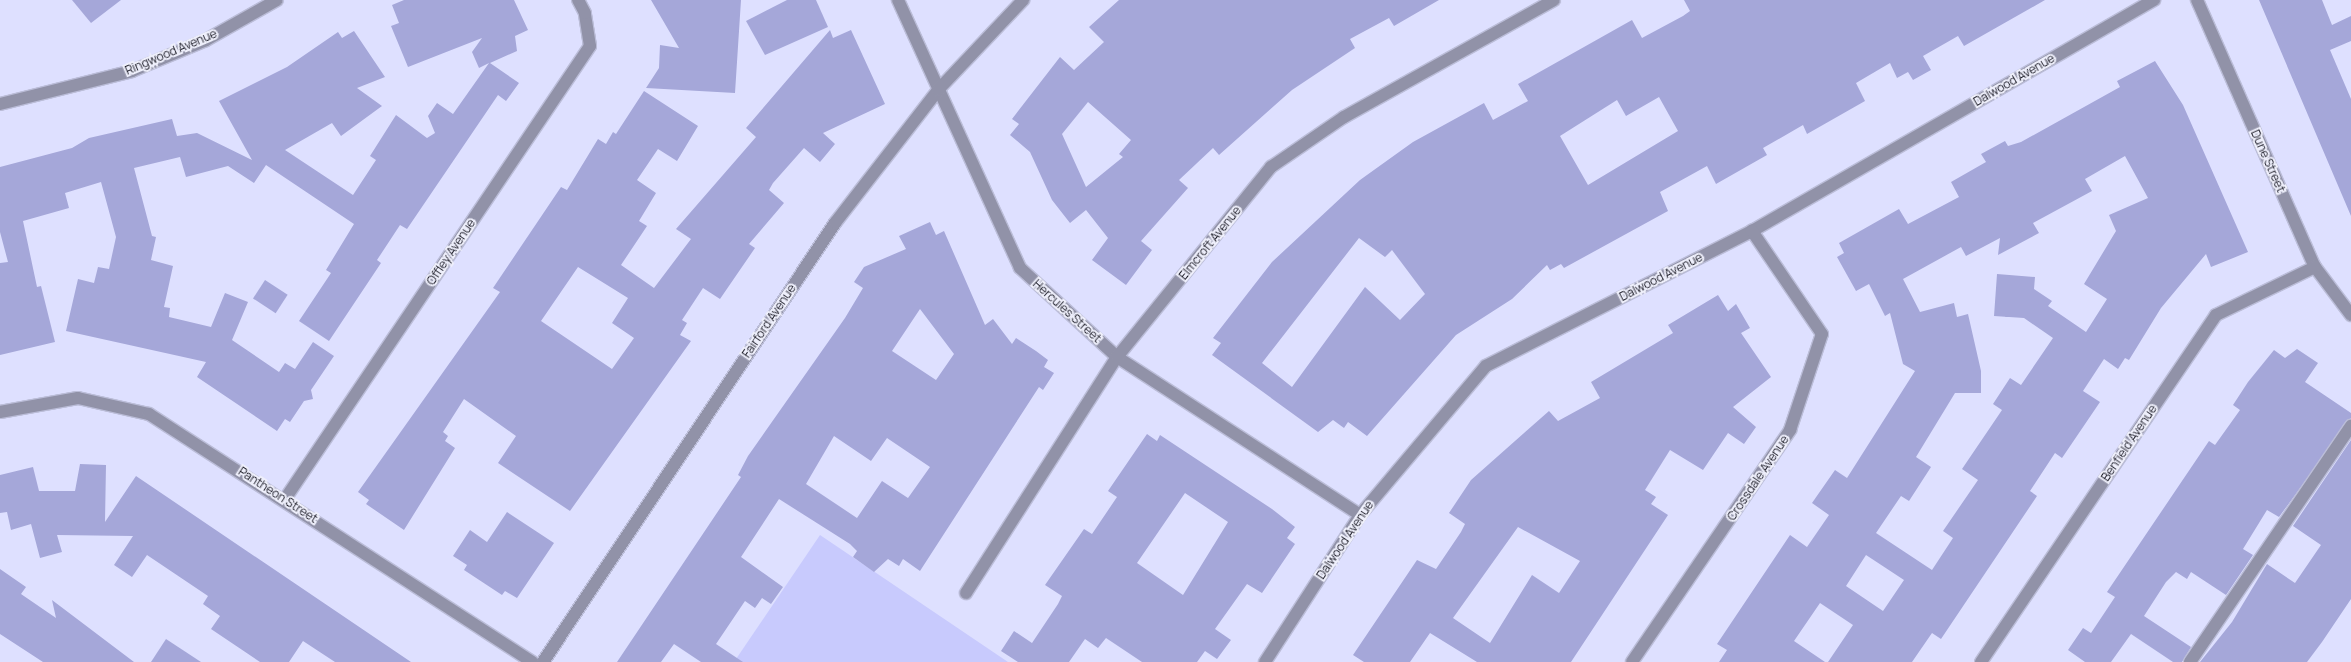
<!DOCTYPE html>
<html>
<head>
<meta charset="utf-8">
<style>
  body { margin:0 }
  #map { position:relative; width:2351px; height:662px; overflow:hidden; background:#dee0ff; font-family:Manrope,sans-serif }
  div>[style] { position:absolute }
  .green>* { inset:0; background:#c8cafd }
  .building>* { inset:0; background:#a5a7d9; transform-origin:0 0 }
  .roads { filter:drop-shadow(1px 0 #bbbdd8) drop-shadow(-1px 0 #bbbdd8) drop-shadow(0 1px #bbbdd8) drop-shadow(0 -1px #bbbdd8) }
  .minor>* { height:12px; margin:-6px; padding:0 6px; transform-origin:6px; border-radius:6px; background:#9192a8 }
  span { translate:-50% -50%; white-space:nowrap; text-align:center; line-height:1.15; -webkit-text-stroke:4px #eeeffb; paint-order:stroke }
  .street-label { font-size:12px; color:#1c1c27 }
</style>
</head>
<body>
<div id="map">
  <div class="green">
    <div style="clip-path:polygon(820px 535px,1008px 662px,734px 662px)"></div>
  </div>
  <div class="building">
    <div style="clip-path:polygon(72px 0,121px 0,91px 23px)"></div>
    <div style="clip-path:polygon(404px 0,514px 0,528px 30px,515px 36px,517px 51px,490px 63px,519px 83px,506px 101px,498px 95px,407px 229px,400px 225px,377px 260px,381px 263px,329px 341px,299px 321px,331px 273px,326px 270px,354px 224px,266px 165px,254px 183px,228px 166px,186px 177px,180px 157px,134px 168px,152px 236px,156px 237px,151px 260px,173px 266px,164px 307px,170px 308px,169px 317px,211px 327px,225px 293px,248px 302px,232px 340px,279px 372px,285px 363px,295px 369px,313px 342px,334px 356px,311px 390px,313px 399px,304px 401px,290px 422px,285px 419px,277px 431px,197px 377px,206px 362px,66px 331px,78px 279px,94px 283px,98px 267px,109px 269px,116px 237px,101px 182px,65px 193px,69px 208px,23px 221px,37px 287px,41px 286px,55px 342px,0 355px,0 263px,8px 262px,0 232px,0 167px,72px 148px,89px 138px,172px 119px,177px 136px,197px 133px,252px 160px,219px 101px,287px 67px,338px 32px,342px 38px,354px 31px,385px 77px,357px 88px,382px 106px,341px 136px,332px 123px,285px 150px,353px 195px,376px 160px,370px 156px,396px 115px,427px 138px,435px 133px,428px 116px,437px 103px,453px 114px,489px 63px,479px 68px,472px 52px,482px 38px,408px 67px,391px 26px,399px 23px,392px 5px)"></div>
    <div style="clip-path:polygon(651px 0,741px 0,735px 93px,646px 88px,659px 68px,660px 45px,679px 48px)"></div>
    <div style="clip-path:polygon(787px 0,816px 0,828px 27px,765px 55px,746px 21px)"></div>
    <div style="clip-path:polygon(evenodd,1119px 0,1439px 0,1394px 26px,1389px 18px,1350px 39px,1355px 48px,1292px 90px,1219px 155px,1213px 148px,1179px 180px,1188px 188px,1141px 241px,1152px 250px,1126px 285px,1092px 260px,1108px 238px,1086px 210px,1070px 223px,1052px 200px,1030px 152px,1010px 135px,1019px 124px,1012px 119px,1060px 57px,1074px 70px,1104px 42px,1089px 27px,1119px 0,1088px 102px,1131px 140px,1119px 154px,1123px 157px,1086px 187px,1062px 134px,1088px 102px)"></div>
    <div style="clip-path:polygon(evenodd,1684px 0,2045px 0,1964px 46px,1958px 36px,1923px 56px,1931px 70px,1913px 80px,1908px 72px,1897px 78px,1890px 63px,1856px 83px,1865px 101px,1807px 134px,1803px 125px,1763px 148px,1767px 155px,1716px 184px,1707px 166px,1660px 192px,1668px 211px,1564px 268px,1561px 264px,1550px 270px,1547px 265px,1512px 299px,1456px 335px,1367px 436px,1348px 422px,1344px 428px,1333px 420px,1318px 432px,1212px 355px,1221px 343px,1213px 338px,1272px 262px,1360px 180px,1413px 142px,1484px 103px,1493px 120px,1528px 101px,1518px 84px,1632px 20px,1642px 38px,1683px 16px,1690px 11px,1684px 0,1659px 97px,1678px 131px,1588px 185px,1560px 136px,1617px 100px,1626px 116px,1659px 97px,1684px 0,1359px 238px,1385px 257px,1392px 250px,1425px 294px,1400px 320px,1365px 287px,1292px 387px,1262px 363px,1359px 238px)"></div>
    <div style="clip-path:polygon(2259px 0,2322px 0,2332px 25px,2351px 16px,2351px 41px,2330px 50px,2351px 99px,2351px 216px)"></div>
    <div style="clip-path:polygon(evenodd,830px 30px,833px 38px,851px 30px,885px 104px,823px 133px,835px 144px,820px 162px,804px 148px,773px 183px,769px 190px,784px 203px,749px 244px,755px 248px,720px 299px,703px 288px,682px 320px,687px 323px,680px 335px,691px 341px,570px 511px,498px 463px,516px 436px,464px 399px,443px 432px,448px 436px,445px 441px,455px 448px,404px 530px,366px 504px,369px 500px,358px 492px,500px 292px,493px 288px,561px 187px,567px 190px,598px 139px,606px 144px,613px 132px,616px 134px,644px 91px,698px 126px,677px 161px,658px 149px,637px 180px,656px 193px,639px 221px,647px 226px,621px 265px,654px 288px,691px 239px,676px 229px,756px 137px,746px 128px,830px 30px,578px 267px,628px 298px,612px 323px,634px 338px,612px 369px,541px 321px,578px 267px)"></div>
    <div style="clip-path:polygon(evenodd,2155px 61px,2183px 105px,2248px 252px,2211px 267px,2206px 254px,2161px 308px,2129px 360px,2125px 358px,2118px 369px,2104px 359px,2083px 391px,2100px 402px,2062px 458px,2055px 453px,2030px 491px,2037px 496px,1941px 639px,1932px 633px,1912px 662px,1828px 662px,1853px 625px,1820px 603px,1794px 641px,1825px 662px,1719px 662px,1727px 650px,1717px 644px,1790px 535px,1807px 547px,1829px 515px,1812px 503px,1835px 470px,1847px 478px,1915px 371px,1903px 364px,1890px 313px,1885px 316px,1869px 284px,1856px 291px,1837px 257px,1844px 253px,1839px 243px,1899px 209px,1908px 224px,1959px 197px,1951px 182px,1986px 162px,1981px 154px,2005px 141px,2008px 146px,2021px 142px,2120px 87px,2117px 81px,2155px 61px,2125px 156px,2148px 198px,2109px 215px,2116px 231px,2084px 284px,2107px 299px,2086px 332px,2048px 306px,2052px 301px,2034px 289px,2035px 277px,1997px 274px,1994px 316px,2024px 318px,2053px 338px,2021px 385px,2010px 378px,1993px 404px,2002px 410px,1962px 469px,1978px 480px,1943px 531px,1953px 538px,1932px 570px,1876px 533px,1901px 496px,1909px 501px,1931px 467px,1916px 457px,1955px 393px,1981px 393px,1981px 371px,1968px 314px,1957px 317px,1954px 303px,1920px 312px,1903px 279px,1961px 247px,1966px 256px,2000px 238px,1998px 255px,2039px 233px,2033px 223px,2092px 191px,2085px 179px,2125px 156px,2155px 61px,1866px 555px,1904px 580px,1883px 611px,1846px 586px,1866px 555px)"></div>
    <div style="clip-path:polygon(evenodd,930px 222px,936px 235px,944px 231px,985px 325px,993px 319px,1012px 344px,1016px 338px,1036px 351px,1048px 360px,1044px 367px,1054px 373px,1043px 390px,1039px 387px,920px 571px,903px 559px,899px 566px,888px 559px,874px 572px,853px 557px,857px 551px,850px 544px,779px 499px,741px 557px,783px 587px,771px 604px,762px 598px,755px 608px,745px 601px,716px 644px,743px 662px,701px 662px,674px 644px,661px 662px,617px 662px,741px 477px,738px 475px,748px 456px,845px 318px,863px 288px,854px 282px,864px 267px,906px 249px,899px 236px,930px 222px,920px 309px,954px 354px,936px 380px,892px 351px,920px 309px,930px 222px,834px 436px,871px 461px,887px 438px,930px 467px,908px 498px,882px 481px,857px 518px,806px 484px,834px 436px)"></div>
    <div style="left:265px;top:280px;width:27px;height:22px;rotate:33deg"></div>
    <div style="clip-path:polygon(evenodd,1718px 295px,1728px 311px,1736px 304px,1750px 328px,1741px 333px,1771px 377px,1733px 407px,1756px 427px,1744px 444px,1728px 433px,1703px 470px,1670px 450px,1645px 490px,1656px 497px,1651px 504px,1668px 515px,1571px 662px,1477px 662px,1430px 633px,1410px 662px,1364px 662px,1353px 655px,1417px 560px,1436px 569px,1461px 532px,1465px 524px,1449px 513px,1471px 480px,1549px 411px,1558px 421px,1600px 398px,1591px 382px,1673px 333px,1668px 325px,1718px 295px,1518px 527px,1580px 561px,1559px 593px,1532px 575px,1490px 643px,1453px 618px,1518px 527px)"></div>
    <div style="clip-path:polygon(2297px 349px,2318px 363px,2305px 382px,2351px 413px,2351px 418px,2279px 517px,2267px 510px,2243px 549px,2253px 555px,2226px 595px,2191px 572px,2187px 579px,2176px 572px,2166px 582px,2144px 616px,2191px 647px,2182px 662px,2173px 662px,2131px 634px,2111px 662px,2085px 662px,2068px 650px,2083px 628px,2091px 633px,2115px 597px,2107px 592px,2209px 441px,2215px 445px,2240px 410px,2233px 405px,2248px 382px,2274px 350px,2285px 358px)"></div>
    <div style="clip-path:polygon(evenodd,1147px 434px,1157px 441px,1160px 435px,1272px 509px,1295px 527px,1287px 538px,1295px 544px,1262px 593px,1247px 584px,1215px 629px,1231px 640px,1217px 659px,1205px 651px,1197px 662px,1142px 662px,1106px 638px,1098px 648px,1085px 639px,1069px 662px,1018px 662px,1001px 651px,1014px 631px,1032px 643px,1058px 604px,1062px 596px,1045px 585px,1084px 529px,1092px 534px,1117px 497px,1108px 491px,1147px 434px,1185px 493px,1228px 522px,1183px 595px,1137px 563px,1185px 493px)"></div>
    <div style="clip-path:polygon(2351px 440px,2351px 599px,2322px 642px,2307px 662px,2200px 662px,2232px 622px,2267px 564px,2295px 583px,2321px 545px,2293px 526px)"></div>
    <div style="clip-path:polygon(80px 464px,106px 465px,105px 522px,136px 476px,411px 662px,335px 662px,303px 641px,289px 662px,260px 662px,211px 629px,220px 616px,203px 604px,208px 596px,147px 555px,132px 577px,114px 565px,133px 536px,57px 535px,62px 552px,40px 558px,31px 524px,11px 530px,7px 512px,0 513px,0 475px,33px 467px,39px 491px,75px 491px)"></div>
    <div style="clip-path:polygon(507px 512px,554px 543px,517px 598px,505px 591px,502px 595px,464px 570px,467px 565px,453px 556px,470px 530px,487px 542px)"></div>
    <div style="clip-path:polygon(0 569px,26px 587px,21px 594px,56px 618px,52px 600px,134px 662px,43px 662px,0 634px)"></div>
    <div style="clip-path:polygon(166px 639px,201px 662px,151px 662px)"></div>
  </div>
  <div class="roads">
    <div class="minor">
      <div style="left:898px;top:0;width:294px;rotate:65.5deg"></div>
      <div style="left:1020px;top:268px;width:132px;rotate:42.5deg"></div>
      <div style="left:1117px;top:357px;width:290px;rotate:33deg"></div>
      <div style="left:2197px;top:0;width:292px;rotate:66.2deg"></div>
      <div style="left:2315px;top:267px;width:60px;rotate:53.1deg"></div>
      <div style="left:0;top:104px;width:136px;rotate:-14deg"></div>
      <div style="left:132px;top:71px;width:80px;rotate:-22.7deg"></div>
      <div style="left:206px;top:40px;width:81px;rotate:-29.4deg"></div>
      <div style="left:0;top:412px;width:79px;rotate:-10.2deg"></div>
      <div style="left:78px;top:398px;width:73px;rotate:12.7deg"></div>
      <div style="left:149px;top:414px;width:457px;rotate:32.9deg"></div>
      <div style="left:285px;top:499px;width:546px;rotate:-56.05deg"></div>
      <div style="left:590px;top:46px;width:33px;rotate:-99deg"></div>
      <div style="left:585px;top:13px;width:15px;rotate:-118deg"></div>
      <div style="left:966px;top:593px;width:280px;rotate:-57.4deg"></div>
      <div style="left:1117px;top:357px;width:245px;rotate:-51deg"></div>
      <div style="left:1271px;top:167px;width:88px;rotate:-34.4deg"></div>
      <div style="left:1344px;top:117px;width:240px;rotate:-29.1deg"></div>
      <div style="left:543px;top:662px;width:527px;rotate:-56.37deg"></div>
      <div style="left:835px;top:223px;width:168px;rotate:-52.2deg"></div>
      <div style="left:938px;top:90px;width:124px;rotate:-46.6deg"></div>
      <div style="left:1265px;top:662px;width:175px;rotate:-57.1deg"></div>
      <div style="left:1360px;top:515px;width:195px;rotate:-49.8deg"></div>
      <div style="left:1486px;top:366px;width:298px;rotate:-26.9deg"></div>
      <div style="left:1752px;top:231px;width:464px;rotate:-29.9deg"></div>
      <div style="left:1632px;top:662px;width:281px;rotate:-55.7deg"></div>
      <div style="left:1790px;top:430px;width:101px;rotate:-71.6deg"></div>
      <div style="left:1822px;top:334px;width:125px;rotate:-124.2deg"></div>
      <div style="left:1981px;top:662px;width:419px;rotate:-55.9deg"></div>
      <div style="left:2216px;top:315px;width:110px;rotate:-25.9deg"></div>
      <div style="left:2190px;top:662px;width:286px;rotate:-55.7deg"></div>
    </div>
  </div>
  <div class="street-label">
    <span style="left:171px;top:52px;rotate:-23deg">Ringwood Avenue</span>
    <span style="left:2014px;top:80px;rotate:-30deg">Dalwood Avenue</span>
    <span style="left:2268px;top:161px;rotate:66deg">Dune Street</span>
    <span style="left:1210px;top:243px;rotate:-51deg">Elmcroft Avenue</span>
    <span style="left:451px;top:252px;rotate:-56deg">Offley Avenue</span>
    <span style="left:1661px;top:277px;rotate:-27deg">Dalwood Avenue</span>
    <span style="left:1067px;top:311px;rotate:42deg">Hercules Street</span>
    <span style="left:769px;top:321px;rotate:-56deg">Fairford Avenue</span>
    <span style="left:2129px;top:443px;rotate:-56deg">Benfield Avenue</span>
    <span style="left:1758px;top:478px;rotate:-56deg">Crossdale Avenue</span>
    <span style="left:278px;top:495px;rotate:33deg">Pantheon Street</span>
    <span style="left:1345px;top:540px;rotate:-56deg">Dalwood Avenue</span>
  </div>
</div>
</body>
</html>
